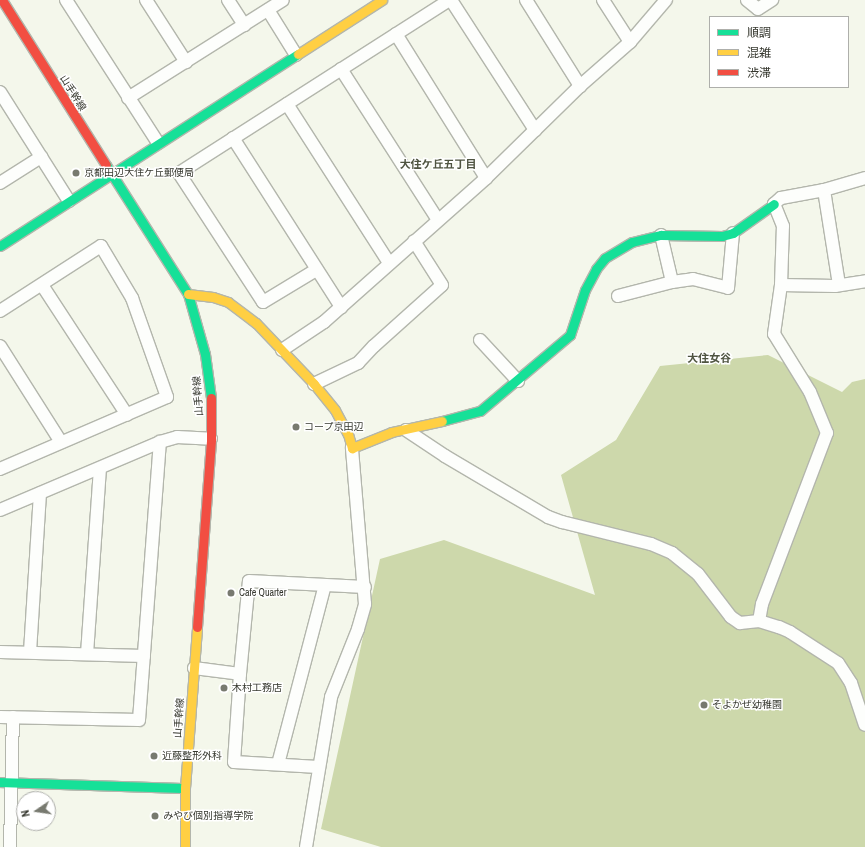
<!DOCTYPE html>
<html>
<head>
<meta charset="utf-8">
<style>
  body { margin:0 }
  #map { position:relative; width:865px; height:847px; overflow:hidden; background:#f4f7eb; font-family:"Archivo Narrow","Noto Sans JP",sans-serif }
  div>[style] { position:absolute }
  .forest>* { inset:0; background:#cdd8ab }
  .roads { filter:drop-shadow(1px 0 #b3b6ac) drop-shadow(-1px 0 #b3b6ac) drop-shadow(0 1px #b3b6ac) drop-shadow(0 -1px #b3b6ac) }
  .street>* { height:12px; margin:-6px; padding:0 6px; transform-origin:6px; border-radius:6px; background:#fdfefc }
  .fast>* { height:9px; margin:-4.5px; padding:0 4.5px; transform-origin:4.5px; border-radius:4.5px; background:#16e098 }
  .slow>* { height:9px; margin:-4.5px; padding:0 4.5px; transform-origin:4.5px; border-radius:4.5px; background:#ffcf43 }
  .jam>* { height:9px; margin:-4.5px; padding:0 4.5px; transform-origin:4.5px; border-radius:4.5px; background:#f24e42 }
  .dots>* { width:11px; height:11px; translate:-50% -50%; box-sizing:border-box; border:2px solid #fff; border-radius:50% }
  span { translate:-50% -50%; white-space:nowrap; text-align:center; line-height:1.15; -webkit-text-stroke:3px #fff; paint-order:stroke }
  .street-label { font-size:10px; color:#35372e }
  .poi-label { font-size:10px; color:#35372e }
  .left { translate:0 -50%; text-align:left }
  .neighbourhood-label { font-size:11px; color:#4f5441; font-weight:700 }
  .legend { position:absolute; left:709px; top:16px; width:140px; height:72px; box-sizing:border-box; background:#fff; border:1px solid #aeafab; margin:0; padding:5px 7px; list-style:none; font-size:12px; color:#35372e }
  .legend li { display:flex; align-items:center; gap:8px; height:20px }
  .legend b { width:20px; border:1px solid #aeafab }
  .north { position:absolute; left:16px; top:791px; width:40px; height:40px; box-sizing:border-box; background:#fff; border:1px solid #aeafab; border-radius:50%; rotate:257deg; font-size:11px; font-weight:700; line-height:16px; text-align:center; color:#35372e }
  .north::after { content:''; display:block; margin:auto; width:14px; height:18px; background:#787a70; clip-path:polygon(50% 0,100% 100%,50% 72%,0 100%) }
</style>
</head>
<body>
<div id="map">
  <div class="forest">
    <div style="clip-path:polygon(768px 355px,842px 392px,852px 382px,865px 379px,865px 847px,381px 847px,321px 829px,380px 559px,444px 540px,595px 595px,561px 475px,616px 440px,660px 366px)"></div>
  </div>
  <div class="roads">
    <div class="street">
      <div style="left:66px;top:0;width:170px;rotate:57.2deg"></div>
      <div style="left:146px;top:0;width:74px;rotate:57.2deg"></div>
      <div style="left:228px;top:0;width:30px;rotate:57deg"></div>
      <div style="left:451px;top:0;width:155px;rotate:57.1deg"></div>
      <div style="left:526px;top:0;width:102px;rotate:57.9deg"></div>
      <div style="left:603px;top:0;width:50px;rotate:57.3deg"></div>
      <div style="left:747px;top:0;width:14px;rotate:39deg"></div>
      <div style="left:758px;top:9px;width:17px;rotate:-33deg"></div>
      <div style="left:268px;top:10px;width:53px;rotate:58.1deg"></div>
      <div style="left:396px;top:34px;width:170px;rotate:58deg"></div>
      <div style="left:341px;top:69px;width:179px;rotate:57.3deg"></div>
      <div style="left:0;top:92px;width:129px;rotate:57.7deg"></div>
      <div style="left:128px;top:98px;width:183px;rotate:-32.3deg"></div>
      <div style="left:287px;top:104px;width:189px;rotate:57.3deg"></div>
      <div style="left:233px;top:138px;width:201px;rotate:57.4deg"></div>
      <div style="left:0;top:183px;width:49px;rotate:-32.4deg"></div>
      <div style="left:824px;top:190px;width:96px;rotate:81deg"></div>
      <div style="left:661px;top:235px;width:48px;rotate:76.8deg"></div>
      <div style="left:316px;top:270px;width:62px;rotate:148.9deg"></div>
      <div style="left:263px;top:302px;width:154px;rotate:-123.1deg"></div>
      <div style="left:179px;top:173px;width:321px;rotate:-32.6deg"></div>
      <div style="left:42px;top:285px;width:155px;rotate:56.8deg"></div>
      <div style="left:781px;top:285px;width:54px;rotate:1.1deg"></div>
      <div style="left:835px;top:286px;width:30px;rotate:-9deg"></div>
      <div style="left:618px;top:296px;width:56px;rotate:-14.5deg"></div>
      <div style="left:672px;top:282px;width:21px;rotate:-8deg"></div>
      <div style="left:693px;top:279px;width:36px;rotate:14deg"></div>
      <div style="left:728px;top:288px;width:55px;rotate:-84.8deg"></div>
      <div style="left:0;top:311px;width:120px;rotate:-32.8deg"></div>
      <div style="left:101px;top:246px;width:61px;rotate:59.2deg"></div>
      <div style="left:132px;top:298px;width:105px;rotate:70.5deg"></div>
      <div style="left:167px;top:397px;width:182px;rotate:156.7deg"></div>
      <div style="left:480px;top:340px;width:56px;rotate:47.2deg"></div>
      <div style="left:0;top:346px;width:114px;rotate:57.6deg"></div>
      <div style="left:282px;top:350px;width:50px;rotate:-33.7deg"></div>
      <div style="left:324px;top:322px;width:217px;rotate:-41.6deg"></div>
      <div style="left:486px;top:178px;width:132px;rotate:-44.4deg"></div>
      <div style="left:580px;top:86px;width:67px;rotate:-41.3deg"></div>
      <div style="left:630px;top:42px;width:55px;rotate:-49.4deg"></div>
      <div style="left:314px;top:384px;width:49px;rotate:-25.5deg"></div>
      <div style="left:358px;top:363px;width:23px;rotate:-47deg"></div>
      <div style="left:374px;top:346px;width:91px;rotate:-41.9deg"></div>
      <div style="left:442px;top:285px;width:52px;rotate:-122.5deg"></div>
      <div style="left:406px;top:430px;width:47px;rotate:33.7deg"></div>
      <div style="left:445px;top:456px;width:120px;rotate:30.6deg"></div>
      <div style="left:548px;top:517px;width:15px;rotate:20deg"></div>
      <div style="left:562px;top:522px;width:92px;rotate:13.9deg"></div>
      <div style="left:651px;top:544px;width:23px;rotate:23deg"></div>
      <div style="left:672px;top:553px;width:33px;rotate:39deg"></div>
      <div style="left:698px;top:574px;width:54px;rotate:52.5deg"></div>
      <div style="left:731px;top:617px;width:11px;rotate:34deg"></div>
      <div style="left:740px;top:623px;width:19px;rotate:-6deg"></div>
      <div style="left:759px;top:621px;width:21px;rotate:17deg"></div>
      <div style="left:779px;top:627px;width:12px;rotate:24deg"></div>
      <div style="left:790px;top:632px;width:57px;rotate:32.9deg"></div>
      <div style="left:838px;top:663px;width:24px;rotate:57deg"></div>
      <div style="left:851px;top:683px;width:44px;rotate:71.6deg"></div>
      <div style="left:0;top:510px;width:174px;rotate:-23deg"></div>
      <div style="left:160px;top:442px;width:18px;rotate:-16deg"></div>
      <div style="left:177px;top:437px;width:34px;rotate:3deg"></div>
      <div style="left:759px;top:621px;width:17px;rotate:-80deg"></div>
      <div style="left:762px;top:604px;width:183px;rotate:-69.2deg"></div>
      <div style="left:827px;top:433px;width:44px;rotate:-112.5deg"></div>
      <div style="left:810px;top:392px;width:68px;rotate:-121.8deg"></div>
      <div style="left:774px;top:334px;width:49px;rotate:-81.9deg"></div>
      <div style="left:781px;top:285px;width:59px;rotate:-88.1deg"></div>
      <div style="left:783px;top:226px;width:24px;rotate:-112deg"></div>
      <div style="left:774px;top:204px;width:9px;rotate:-41deg"></div>
      <div style="left:781px;top:198px;width:44px;rotate:-10.5deg"></div>
      <div style="left:824px;top:190px;width:43px;rotate:-16.3deg"></div>
      <div style="left:0;top:652px;width:144px;rotate:1.6deg"></div>
      <div style="left:30px;top:652px;width:159px;rotate:-86.4deg"></div>
      <div style="left:87px;top:654px;width:186px;rotate:-86deg"></div>
      <div style="left:194px;top:668px;width:46px;rotate:7.4deg"></div>
      <div style="left:0;top:717px;width:139px;rotate:1.2deg"></div>
      <div style="left:139px;top:720px;width:279px;rotate:-85.7deg"></div>
      <div style="left:278px;top:764px;width:185px;rotate:-75.3deg"></div>
      <div style="left:318px;top:767px;width:84px;rotate:-176.6deg"></div>
      <div style="left:234px;top:762px;width:88px;rotate:-86.1deg"></div>
      <div style="left:240px;top:674px;width:93px;rotate:-84.5deg"></div>
      <div style="left:249px;top:581px;width:116px;rotate:3deg"></div>
      <div style="left:10px;top:847px;width:130px;rotate:-88.7deg"></div>
      <div style="left:306px;top:847px;width:152px;rotate:-80.5deg"></div>
      <div style="left:331px;top:697px;width:73px;rotate:-68.3deg"></div>
      <div style="left:358px;top:629px;width:26px;rotate:-74deg"></div>
      <div style="left:365px;top:604px;width:157px;rotate:-94.8deg"></div>
    </div>
    <div class="fast">
      <div style="left:106px;top:165px;width:153px;rotate:57.6deg"></div>
      <div style="left:188px;top:294px;width:62px;rotate:74.2deg"></div>
      <div style="left:205px;top:354px;width:44px;rotate:82.2deg"></div>
      <div style="left:0;top:246px;width:354px;rotate:-32.8deg"></div>
      <div style="left:442px;top:421px;width:39px;rotate:-15deg"></div>
      <div style="left:480px;top:411px;width:118px;rotate:-40.2deg"></div>
      <div style="left:570px;top:335px;width:47px;rotate:-71.6deg"></div>
      <div style="left:585px;top:290px;width:24px;rotate:-62deg"></div>
      <div style="left:596px;top:269px;width:14px;rotate:-51deg"></div>
      <div style="left:605px;top:258px;width:31px;rotate:-31deg"></div>
      <div style="left:632px;top:242px;width:30px;rotate:-14deg"></div>
      <div style="left:661px;top:235px;width:61px;rotate:0.9deg"></div>
      <div style="left:722px;top:236px;width:11px;rotate:-15deg"></div>
      <div style="left:733px;top:233px;width:50px;rotate:-35.3deg"></div>
      <div style="left:0;top:782px;width:185px;rotate:1.9deg"></div>
    </div>
    <div class="slow">
      <div style="left:298px;top:54px;width:100px;rotate:-32.7deg"></div>
      <div style="left:188px;top:294px;width:25px;rotate:7deg"></div>
      <div style="left:213px;top:297px;width:16px;rotate:18deg"></div>
      <div style="left:228px;top:302px;width:35px;rotate:37deg"></div>
      <div style="left:256px;top:323px;width:84px;rotate:46.4deg"></div>
      <div style="left:314px;top:384px;width:33px;rotate:51deg"></div>
      <div style="left:335px;top:410px;width:27px;rotate:62deg"></div>
      <div style="left:348px;top:434px;width:15px;rotate:74deg"></div>
      <div style="left:352px;top:448px;width:43px;rotate:-21.8deg"></div>
      <div style="left:392px;top:432px;width:51px;rotate:-12.4deg"></div>
      <div style="left:185px;top:847px;width:59px;rotate:-90deg"></div>
      <div style="left:185px;top:788px;width:161px;rotate:-85.7deg"></div>
    </div>
    <div class="jam">
      <div style="left:2px;top:0;width:195px;rotate:57.8deg"></div>
      <div style="left:197px;top:627px;width:189px;rotate:-85.7deg"></div>
      <div style="left:211px;top:439px;width:41px;rotate:-90deg"></div>
    </div>
  </div>
  <div class="dots">
    <div style="left:76px;top:173px;background:#787a70"></div>
    <div style="left:296px;top:427px;background:#787a70"></div>
    <div style="left:231px;top:593px;background:#787a70"></div>
    <div style="left:224px;top:688px;background:#787a70"></div>
    <div style="left:704px;top:705px;background:#787a70"></div>
    <div style="left:154px;top:756px;background:#787a70"></div>
    <div style="left:155px;top:816px;background:#787a70"></div>
  </div>
  <div class="street-label">
    <span style="left:73px;top:93px;rotate:58deg">山手幹線</span>
    <span style="left:198px;top:396px;rotate:-94deg">山手幹線</span>
    <span style="left:179px;top:718px;rotate:-86deg">山手幹線</span>
  </div>
  <div class="poi-label">
    <span class="left" style="left:84px;top:173px">京都田辺大住ケ丘郵便局</span>
    <span class="left" style="left:304px;top:427px">コープ京田辺</span>
    <span class="left" style="left:239px;top:593px">Cafe Quarter</span>
    <span class="left" style="left:232px;top:688px">木村工務店</span>
    <span class="left" style="left:712px;top:705px">そよかぜ幼稚園</span>
    <span class="left" style="left:162px;top:756px">近藤整形外科</span>
    <span class="left" style="left:163px;top:816px">みやび個別指導学院</span>
  </div>
  <div class="neighbourhood-label">
    <span style="left:438px;top:164px">大住ケ丘五丁目</span>
    <span style="left:709px;top:358px">大住女谷</span>
  </div>
  <ul class="legend">
  <li><b style="height:5px;background:#16e098"></b>順調</li>
  <li><b style="height:5px;background:#ffcf43"></b>混雑</li>
  <li><b style="height:5px;background:#f24e42"></b>渋滞</li>
  </ul>
  <div class="north">N</div>
</div>
</body>
</html>
